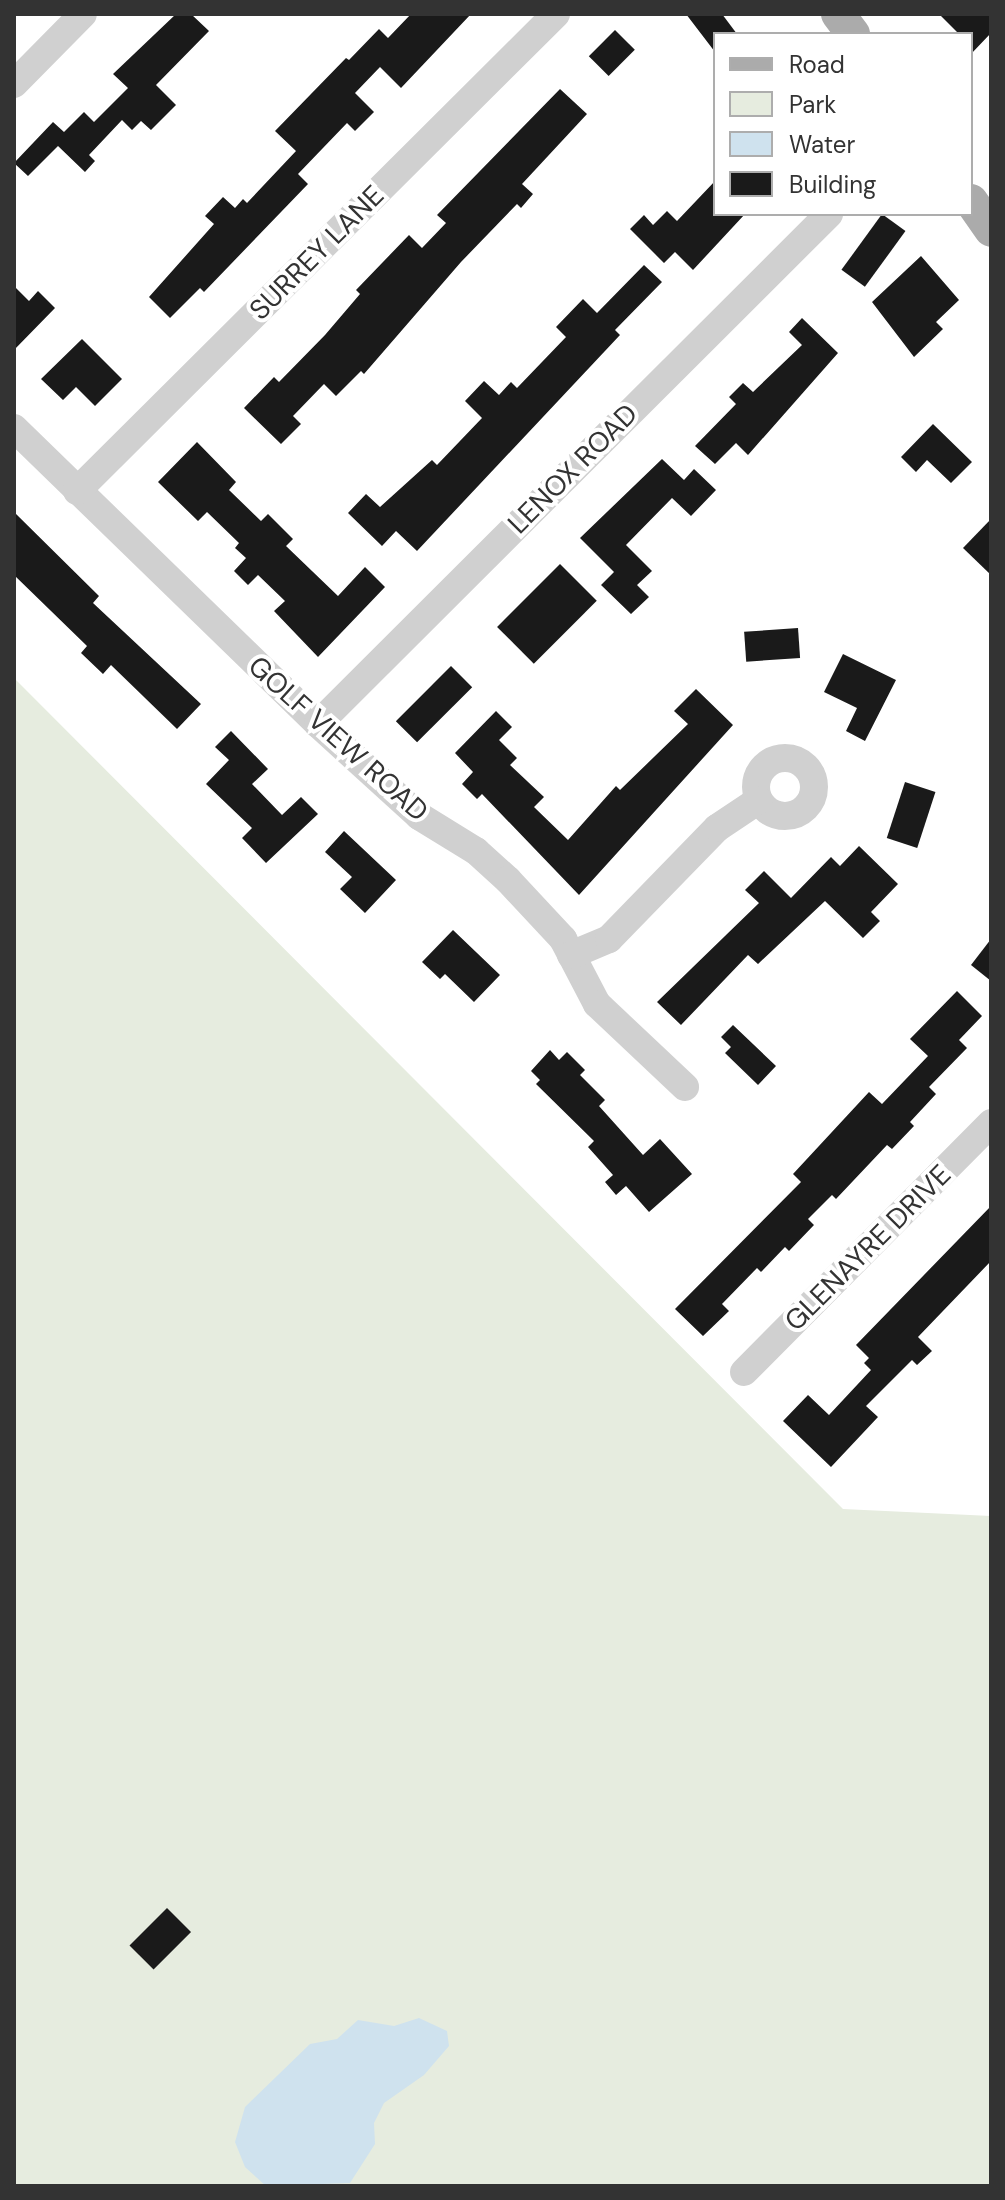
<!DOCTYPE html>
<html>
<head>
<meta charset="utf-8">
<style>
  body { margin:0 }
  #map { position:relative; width:1005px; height:2200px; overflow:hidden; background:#fff; font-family:"DM Sans",sans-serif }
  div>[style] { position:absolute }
  .green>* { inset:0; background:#e6ecdf }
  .water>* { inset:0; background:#cfe2ee }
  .building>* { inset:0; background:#1a1a1a; transform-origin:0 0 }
  .minor>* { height:28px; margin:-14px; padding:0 14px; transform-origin:14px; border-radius:14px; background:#d0d0d0 }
  .minor>.ring { margin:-14px; padding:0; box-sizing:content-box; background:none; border:28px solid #d0d0d0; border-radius:50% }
  .major>* { height:34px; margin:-17px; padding:0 17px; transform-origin:17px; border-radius:17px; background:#ababab }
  span { translate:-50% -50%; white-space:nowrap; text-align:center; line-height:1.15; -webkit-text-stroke:8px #fff; paint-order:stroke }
  .street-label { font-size:28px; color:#333 }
  .frame { position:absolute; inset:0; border:16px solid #333; pointer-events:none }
  .legend { position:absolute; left:713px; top:32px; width:260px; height:184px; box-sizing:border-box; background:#fff; border:2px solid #adadad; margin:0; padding:10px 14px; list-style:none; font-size:24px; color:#333 }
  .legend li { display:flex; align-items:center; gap:16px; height:40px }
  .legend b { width:40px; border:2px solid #adadad }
</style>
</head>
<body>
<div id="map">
  <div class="green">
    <div style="clip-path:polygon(14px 678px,843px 1509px,991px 1516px,991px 2186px,14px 2186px)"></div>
  </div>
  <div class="water">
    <div style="clip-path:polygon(419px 2018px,447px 2031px,449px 2046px,424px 2075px,384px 2103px,374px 2123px,375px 2144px,350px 2183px,266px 2186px,245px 2167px,235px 2142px,245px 2107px,310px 2044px,337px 2039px,358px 2020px,394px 2026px)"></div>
  </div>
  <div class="building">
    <div style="clip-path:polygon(176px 14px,191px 14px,209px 31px,156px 85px,176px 105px,151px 130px,141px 121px,132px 130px,122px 120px,89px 155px,95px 161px,85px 172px,58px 146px,28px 176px,14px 163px,53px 122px,64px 132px,84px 112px,94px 122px,128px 88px,113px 74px)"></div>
    <div style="clip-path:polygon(411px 14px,471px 14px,401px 88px,380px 67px,355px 93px,374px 112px,355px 131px,347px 123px,298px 174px,308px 184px,204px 292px,200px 288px,170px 318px,149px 297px,214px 224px,205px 216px,223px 197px,235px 208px,243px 199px,247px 203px,296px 151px,275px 131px,346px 58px,349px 60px,379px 29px,388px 38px)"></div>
    <div style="clip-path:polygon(686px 14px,722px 14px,737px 34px,715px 34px,715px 52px)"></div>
    <div style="clip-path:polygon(939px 14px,991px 14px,991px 33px,971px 54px,971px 34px,959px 34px)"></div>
    <div style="left:615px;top:30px;width:28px;height:37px;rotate:45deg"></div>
    <div style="clip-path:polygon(560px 89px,587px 114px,522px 184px,533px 194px,521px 208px,517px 204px,461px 262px,364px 374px,361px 371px,336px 396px,324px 384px,293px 416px,301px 424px,281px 444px,244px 408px,274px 377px,279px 382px,325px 335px,360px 294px,356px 290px,409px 235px,422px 248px,446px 223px,437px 215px)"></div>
    <div style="clip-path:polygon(715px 181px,715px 214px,745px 214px,693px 270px,675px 252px,664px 263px,630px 229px,644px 215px,653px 225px,667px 211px,677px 221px)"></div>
    <div style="left:882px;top:214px;width:29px;height:69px;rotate:36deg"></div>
    <div style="clip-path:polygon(921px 256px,959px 300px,936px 322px,943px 329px,914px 357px,872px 302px)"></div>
    <div style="clip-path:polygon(644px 265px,662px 282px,615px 330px,620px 335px,417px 551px,396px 531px,382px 546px,348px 513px,366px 494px,380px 507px,432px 460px,437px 465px,482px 418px,465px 401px,484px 381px,499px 395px,511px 382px,517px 388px,566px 337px,556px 327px,583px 299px,597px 313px)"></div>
    <div style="clip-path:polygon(14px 286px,29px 301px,38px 291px,55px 308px,14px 350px)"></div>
    <div style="clip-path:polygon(802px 318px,838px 353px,748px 455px,736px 443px,715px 464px,695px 446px,736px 404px,729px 397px,743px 383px,753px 392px,802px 345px,789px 332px)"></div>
    <div style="clip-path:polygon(82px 339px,122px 379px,95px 406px,76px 387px,63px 400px,41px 379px)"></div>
    <div style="clip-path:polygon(933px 424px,972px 462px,951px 483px,927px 460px,916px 472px,901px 457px)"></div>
    <div style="clip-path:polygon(197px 442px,236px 482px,229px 490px,261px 521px,268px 514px,293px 539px,286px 546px,338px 596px,365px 567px,385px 587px,318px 657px,274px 611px,285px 601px,258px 575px,248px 585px,234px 571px,246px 558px,235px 548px,239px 543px,207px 512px,198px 521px,158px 482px)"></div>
    <div style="clip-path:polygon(662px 459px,684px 480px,694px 469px,716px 490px,691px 516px,672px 498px,626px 545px,652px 571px,637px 585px,649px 597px,631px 614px,601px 585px,614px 572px,580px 538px)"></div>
    <div style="clip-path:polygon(14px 512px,99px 596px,93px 603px,201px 704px,177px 729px,111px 665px,103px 674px,81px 653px,87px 646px,14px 575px)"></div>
    <div style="clip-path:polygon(991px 519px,991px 575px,963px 548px)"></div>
    <div style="left:560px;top:564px;width:52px;height:89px;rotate:45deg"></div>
    <div style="left:798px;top:628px;width:30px;height:54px;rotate:86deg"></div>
    <div style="clip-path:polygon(843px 654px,896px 680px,865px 741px,846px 731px,857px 708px,824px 692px)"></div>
    <div style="left:451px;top:666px;width:30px;height:78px;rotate:45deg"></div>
    <div style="clip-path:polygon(696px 689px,733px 725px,579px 895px,482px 794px,477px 799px,462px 784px,473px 772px,455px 753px,496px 711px,512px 727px,499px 740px,517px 758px,510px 765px,544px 797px,534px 807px,568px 840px,616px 786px,620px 790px,688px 724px,674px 711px)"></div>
    <div style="clip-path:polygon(231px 731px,268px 769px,252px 784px,282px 815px,301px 797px,318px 814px,266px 863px,242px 838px,252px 828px,206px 784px,229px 760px,215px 747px)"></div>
    <div style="left:905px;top:782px;width:32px;height:59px;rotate:18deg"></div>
    <div style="clip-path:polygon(344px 831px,396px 880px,365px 913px,340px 889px,352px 877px,325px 852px)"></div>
    <div style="clip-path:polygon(859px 846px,898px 884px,871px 912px,880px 921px,863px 938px,825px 901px,758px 964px,748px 955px,681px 1025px,657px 1002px,759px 903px,745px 890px,764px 871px,791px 898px,831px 857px,840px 866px)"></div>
    <div style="clip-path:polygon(453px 930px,500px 975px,474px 1002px,445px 974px,440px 979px,422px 962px)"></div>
    <div style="clip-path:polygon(991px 939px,991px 981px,971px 965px)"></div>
    <div style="clip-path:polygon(957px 991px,982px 1016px,959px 1040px,967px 1048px,929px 1087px,936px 1094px,910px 1122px,914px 1126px,892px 1149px,887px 1145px,836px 1199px,832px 1195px,808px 1219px,814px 1225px,789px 1251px,785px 1247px,761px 1272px,757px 1268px,722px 1304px,729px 1311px,703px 1336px,675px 1309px,801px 1182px,793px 1174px,869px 1092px,882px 1104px,928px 1056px,910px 1039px)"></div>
    <div style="clip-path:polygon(733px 1025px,776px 1066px,758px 1085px,725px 1053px,731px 1047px,721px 1037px)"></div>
    <div style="clip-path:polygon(550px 1050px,559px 1060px,567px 1052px,585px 1070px,580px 1075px,605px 1100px,599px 1106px,643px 1155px,660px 1139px,692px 1174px,649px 1212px,626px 1186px,616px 1195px,605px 1182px,613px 1175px,588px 1147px,594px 1141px,536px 1084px,540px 1080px,531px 1071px)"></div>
    <div style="clip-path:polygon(991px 1206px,991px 1261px,918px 1337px,932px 1351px,917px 1365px,912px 1360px,866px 1406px,878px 1417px,831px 1467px,783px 1421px,808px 1395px,829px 1415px,871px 1370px,864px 1363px,869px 1358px,856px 1345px)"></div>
    <div style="left:167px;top:1908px;width:34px;height:53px;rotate:45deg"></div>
  </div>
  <div class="minor">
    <div style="left:14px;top:84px;width:98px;rotate:-45.4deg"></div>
    <div style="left:14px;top:428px;width:424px;rotate:44.2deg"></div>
    <div style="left:318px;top:724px;width:137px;rotate:42.3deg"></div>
    <div style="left:419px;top:816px;width:67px;rotate:31.6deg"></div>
    <div style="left:476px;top:851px;width:43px;rotate:42.2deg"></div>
    <div style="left:508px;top:880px;width:81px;rotate:47deg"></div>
    <div style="left:563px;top:939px;width:73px;rotate:62.4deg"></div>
    <div style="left:597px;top:1004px;width:121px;rotate:43.3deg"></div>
    <div style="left:77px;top:491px;width:676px;rotate:-44.88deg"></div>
    <div style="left:318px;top:724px;width:722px;rotate:-44.94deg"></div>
    <div class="ring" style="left:756px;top:758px;width:30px;height:30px"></div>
    <div style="left:571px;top:955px;width:41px;rotate:-22.8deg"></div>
    <div style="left:609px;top:939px;width:155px;rotate:-45.8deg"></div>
    <div style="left:717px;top:828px;width:50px;rotate:-33.7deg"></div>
    <div style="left:744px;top:1372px;width:351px;rotate:-45.2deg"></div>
  </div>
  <div class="major">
    <div style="left:838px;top:14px;width:25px;rotate:53deg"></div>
    <div style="left:971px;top:201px;width:35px;rotate:55deg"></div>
  </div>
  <div class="street-label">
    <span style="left:317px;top:253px;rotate:-45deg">SURREY LANE</span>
    <span style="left:573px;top:469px;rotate:-45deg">LENOX ROAD</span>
    <span style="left:338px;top:739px;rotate:42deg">GOLF VIEW ROAD</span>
    <span style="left:868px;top:1248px;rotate:-45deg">GLENAYRE DRIVE</span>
  </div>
  <div class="frame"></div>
  <ul class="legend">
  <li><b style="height:10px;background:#ababab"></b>Road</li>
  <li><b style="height:22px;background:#e6ecdf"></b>Park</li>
  <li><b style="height:22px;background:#cfe2ee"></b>Water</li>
  <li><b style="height:22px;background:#1a1a1a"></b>Building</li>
  </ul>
</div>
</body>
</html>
